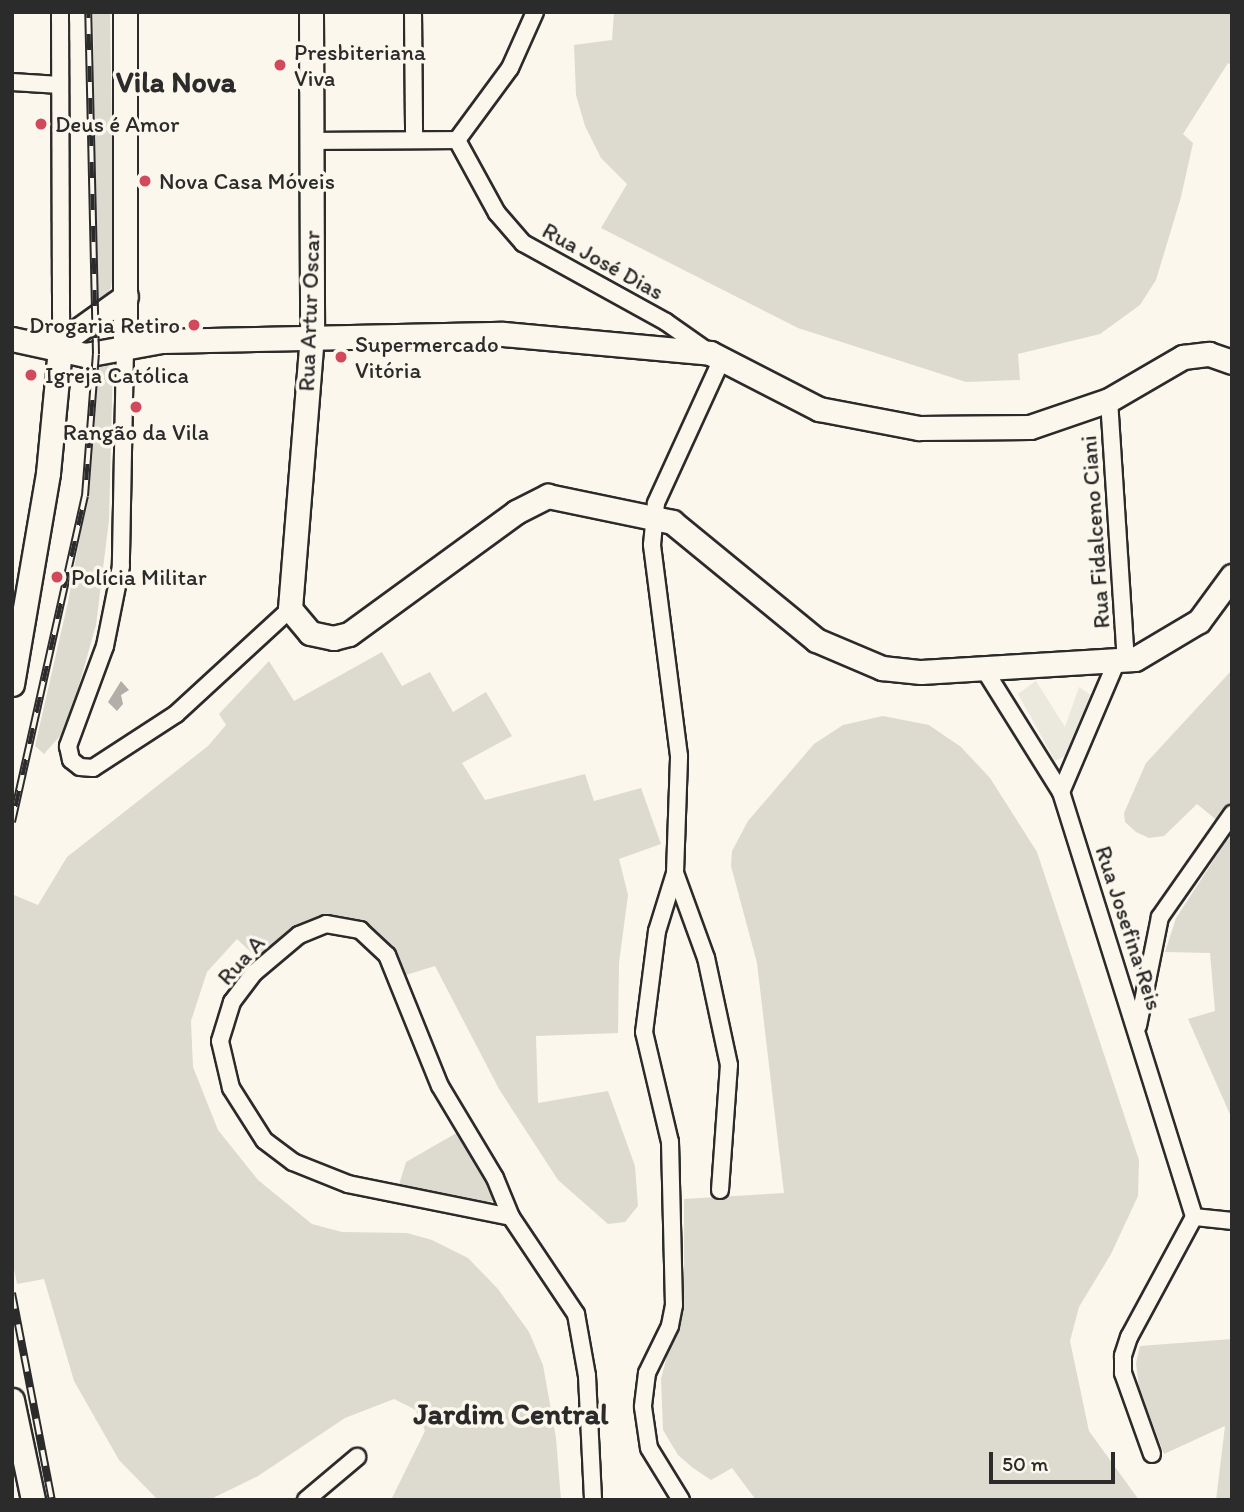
<!DOCTYPE html>
<html>
<head>
<meta charset="utf-8">
<style>
  body { margin:0 }
  #map { position:relative; width:1244px; height:1512px; overflow:hidden; background:#fbf7ec; font-family:Itim,sans-serif }
  div>[style] { position:absolute }
  .built>* { inset:0; background:#ebe8de }
  .green>* { inset:0; background:#dddad0 }
  .water>* { inset:0; background:#b1afa7 }
  .roads { filter:drop-shadow(2px 0 #2b2b2b) drop-shadow(-2px 0 #2b2b2b) drop-shadow(0 2px #2b2b2b) drop-shadow(0 -2px #2b2b2b) }
  .street>* { height:16px; margin:-8px; padding:0 8px; transform-origin:8px; border-radius:8px; background:#fbf7ec }
  .secondary>* { height:23px; margin:-11.5px; padding:0 11.5px; transform-origin:11.5px; border-radius:11.5px; background:#fbf7ec }
  .rail>* { height:8px; margin-top:-4px; transform-origin:0; background:repeating-linear-gradient(90deg,#fbf7ec 0 16px,#2b2b2b 0 32px); box-sizing:border-box; border-block:2px solid #2b2b2b }
  .dots>* { width:19px; height:19px; translate:-50% -50%; box-sizing:border-box; border:4px solid #fbf7ec; border-radius:50% }
  span { translate:-50% -50%; white-space:nowrap; text-align:center; line-height:1.15; -webkit-text-stroke:7px #fbf7ec; paint-order:stroke }
  .poi-label { font-size:23px; color:#2b2b2b }
  .left { translate:0 -50%; text-align:left }
  .right { translate:-100% -50%; text-align:right }
  .street-label { font-size:23px; color:#2b2b2b }
  .district-label { font-size:30px; color:#2b2b2b; font-weight:700 }
  .frame { position:absolute; inset:0; border:14px solid #2b2b2b; pointer-events:none }
  .scale { position:absolute; left:989px; top:1452px; width:126px; height:32px; box-sizing:border-box; border:4px solid #2b2b2b; border-top:0; padding-left:9px; font-size:21px; line-height:24px; white-space:nowrap; color:#2b2b2b; -webkit-text-stroke:5px #fbf7ec; paint-order:stroke }
</style>
</head>
<body>
<div id="map">
  <div class="built">
    <div style="clip-path:polygon(1036px 681px,1065px 727px,1079px 687px,1095px 698px,1071px 753px,1055px 761px,1018px 694px)"></div>
  </div>
  <div class="green">
    <div style="clip-path:polygon(93px 12px,110px 12px,114px 263px,111px 288px,97px 308px)"></div>
    <div style="clip-path:polygon(614px 12px,1232px 12px,1232px 66px,1228px 63px,1183px 134px,1193px 143px,1181px 197px,1156px 280px,1140px 305px,1100px 334px,1018px 354px,1020px 380px,966px 382px,798px 328px,601px 228px,627px 184px,601px 158px,585px 126px,576px 95px,574px 45px,612px 40px)"></div>
    <div style="clip-path:polygon(113px 361px,109px 520px,96px 625px,72px 710px,61px 735px,44px 754px,35px 746px,68px 602px,88px 492px,96px 367px)"></div>
    <div style="clip-path:polygon(382px 652px,402px 686px,430px 672px,453px 712px,486px 692px,512px 736px,462px 763px,485px 800px,585px 774px,594px 801px,641px 788px,661px 844px,619px 859px,628px 895px,619px 963px,618px 1033px,536px 1036px,538px 1103px,608px 1091px,635px 1166px,638px 1206px,625px 1222px,608px 1224px,558px 1180px,499px 1089px,435px 966px,406px 975px,394px 952px,379px 936px,339px 916px,318px 917px,258px 959px,237px 939px,207px 972px,191px 1021px,193px 1067px,218px 1130px,258px 1180px,312px 1224px,342px 1232px,407px 1233px,432px 1240px,468px 1258px,498px 1289px,529px 1332px,543px 1365px,556px 1438px,561px 1500px,391px 1500px,425px 1431px,416px 1410px,394px 1399px,345px 1418px,258px 1476px,209px 1500px,158px 1500px,119px 1460px,74px 1381px,44px 1279px,17px 1284px,12px 1259px,12px 899px,14px 895px,38px 905px,67px 857px,208px 746px,226px 725px,219px 714px,269px 661px,294px 701px)"></div>
    <div style="clip-path:polygon(1232px 670px,1232px 806px,1219px 822px,1197px 804px,1164px 836px,1149px 838px,1136px 832px,1125px 822px,1124px 813px,1146px 763px)"></div>
    <div style="clip-path:polygon(883px 716px,929px 725px,961px 747px,990px 778px,1037px 852px,1139px 1160px,1138px 1196px,1111px 1254px,1079px 1307px,1070px 1341px,1089px 1431px,1139px 1500px,756px 1500px,732px 1468px,711px 1480px,693px 1468px,678px 1455px,663px 1430px,661px 1379px,684px 1289px,684px 1199px,784px 1193px,757px 963px,731px 866px,732px 851px,748px 821px,814px 744px,843px 725px)"></div>
    <div style="clip-path:polygon(1232px 832px,1232px 1119px,1188px 1019px,1215px 1011px,1210px 953px,1165px 952px,1176px 918px)"></div>
    <div style="clip-path:polygon(460px 1131px,499px 1192px,497px 1200px,486px 1202px,399px 1185px,406px 1162px)"></div>
    <div style="clip-path:polygon(1232px 1339px,1232px 1500px,1216px 1500px,1225px 1426px,1164px 1454px,1139px 1388px,1136px 1363px,1140px 1346px)"></div>
  </div>
  <div class="water">
    <div style="clip-path:polygon(121px 681px,129px 690px,121px 695px,123px 704px,117px 711px,108px 702px)"></div>
  </div>
  <div class="roads">
    <div class="street">
      <div style="left:60px;top:12px;width:327px;rotate:89.8deg"></div>
      <div style="left:413px;top:12px;width:126px;rotate:89.5deg"></div>
      <div style="left:12px;top:82px;width:48px;rotate:3.6deg"></div>
      <div style="left:457px;top:140px;width:83px;rotate:61.3deg"></div>
      <div style="left:497px;top:213px;width:40px;rotate:49deg"></div>
      <div style="left:523px;top:243px;width:163px;rotate:28.9deg"></div>
      <div style="left:666px;top:322px;width:54px;rotate:35.2deg"></div>
      <div style="left:457px;top:140px;width:89px;rotate:-53.6deg"></div>
      <div style="left:510px;top:68px;width:61px;rotate:-65.9deg"></div>
      <div style="left:311px;top:141px;width:146px;rotate:-0.4deg"></div>
      <div style="left:125px;top:348px;width:218px;rotate:91.1deg"></div>
      <div style="left:121px;top:566px;width:82px;rotate:101.3deg"></div>
      <div style="left:105px;top:646px;width:107px;rotate:110.3deg"></div>
      <div style="left:68px;top:746px;width:14px;rotate:78deg"></div>
      <div style="left:71px;top:760px;width:11px;rotate:38deg"></div>
      <div style="left:80px;top:767px;width:13px;rotate:4deg"></div>
      <div style="left:93px;top:768px;width:99px;rotate:-33deg"></div>
      <div style="left:176px;top:714px;width:155px;rotate:-42.6deg"></div>
      <div style="left:1109px;top:400px;width:262px;rotate:86.3deg"></div>
      <div style="left:984px;top:669px;width:145px;rotate:58deg"></div>
      <div style="left:1061px;top:792px;width:445px;rotate:72.6deg"></div>
      <div style="left:1194px;top:1217px;width:136px;rotate:118.4deg"></div>
      <div style="left:1129px;top:1337px;width:20px;rotate:108deg"></div>
      <div style="left:1123px;top:1356px;width:17px;rotate:90deg"></div>
      <div style="left:1123px;top:1373px;width:86px;rotate:70.3deg"></div>
      <div style="left:1061px;top:792px;width:140px;rotate:-66.9deg"></div>
      <div style="left:675px;top:873px;width:61px;rotate:107.2deg"></div>
      <div style="left:657px;top:931px;width:102px;rotate:97.3deg"></div>
      <div style="left:644px;top:1032px;width:113px;rotate:76.7deg"></div>
      <div style="left:670px;top:1142px;width:163px;rotate:88.6deg"></div>
      <div style="left:674px;top:1305px;width:21px;rotate:101deg"></div>
      <div style="left:670px;top:1326px;width:52px;rotate:116.1deg"></div>
      <div style="left:647px;top:1373px;width:34px;rotate:97deg"></div>
      <div style="left:643px;top:1407px;width:41px;rotate:81.7deg"></div>
      <div style="left:649px;top:1448px;width:61px;rotate:58.4deg"></div>
      <div style="left:1138px;top:1026px;width:111px;rotate:-78.6deg"></div>
      <div style="left:1160px;top:917px;width:126px;rotate:-55deg"></div>
      <div style="left:720px;top:1190px;width:125px;rotate:-85.9deg"></div>
      <div style="left:729px;top:1065px;width:109px;rotate:-102.1deg"></div>
      <div style="left:706px;top:958px;width:90px;rotate:-110deg"></div>
      <div style="left:675px;top:873px;width:117px;rotate:-88deg"></div>
      <div style="left:679px;top:756px;width:213px;rotate:-97.3deg"></div>
      <div style="left:652px;top:545px;width:42px;rotate:-84.6deg"></div>
      <div style="left:656px;top:503px;width:158px;rotate:-65.4deg"></div>
      <div style="left:511px;top:1217px;width:166px;rotate:-168.6deg"></div>
      <div style="left:348px;top:1184px;width:59px;rotate:-158.2deg"></div>
      <div style="left:293px;top:1162px;width:36px;rotate:-143deg"></div>
      <div style="left:264px;top:1140px;width:62px;rotate:-122.4deg"></div>
      <div style="left:231px;top:1088px;width:48px;rotate:-103.2deg"></div>
      <div style="left:220px;top:1041px;width:41px;rotate:-72.9deg"></div>
      <div style="left:232px;top:1002px;width:36px;rotate:-53deg"></div>
      <div style="left:254px;top:973px;width:59px;rotate:-40.2deg"></div>
      <div style="left:299px;top:935px;width:29px;rotate:-22deg"></div>
      <div style="left:326px;top:924px;width:35px;rotate:10deg"></div>
      <div style="left:360px;top:930px;width:37px;rotate:43deg"></div>
      <div style="left:387px;top:955px;width:141px;rotate:68deg"></div>
      <div style="left:440px;top:1086px;width:107px;rotate:59.1deg"></div>
      <div style="left:495px;top:1178px;width:42px;rotate:67.7deg"></div>
      <div style="left:511px;top:1217px;width:117px;rotate:56.2deg"></div>
      <div style="left:576px;top:1314px;width:63px;rotate:79.9deg"></div>
      <div style="left:587px;top:1376px;width:124px;rotate:87.2deg"></div>
      <div style="left:1194px;top:1217px;width:38px;rotate:6deg"></div>
      <div style="left:306px;top:1500px;width:67px;rotate:-40.1deg"></div>
    </div>
    <div class="secondary">
      <div style="left:311px;top:12px;width:323px;rotate:89.8deg"></div>
      <div style="left:312px;top:335px;width:275px;rotate:94.6deg"></div>
      <div style="left:290px;top:609px;width:31px;rotate:50deg"></div>
      <div style="left:310px;top:633px;width:24px;rotate:12deg"></div>
      <div style="left:333px;top:638px;width:16px;rotate:-14deg"></div>
      <div style="left:349px;top:634px;width:207px;rotate:-36.1deg"></div>
      <div style="left:516px;top:512px;width:36px;rotate:-27deg"></div>
      <div style="left:548px;top:496px;width:127px;rotate:11.8deg"></div>
      <div style="left:672px;top:522px;width:186px;rotate:39.3deg"></div>
      <div style="left:816px;top:640px;width:72px;rotate:23deg"></div>
      <div style="left:882px;top:668px;width:39px;rotate:6deg"></div>
      <div style="left:921px;top:672px;width:214px;rotate:-3.5deg"></div>
      <div style="left:1135px;top:659px;width:74px;rotate:-30.7deg"></div>
      <div style="left:1199px;top:621px;width:56px;rotate:-53.7deg"></div>
      <div style="left:12px;top:339px;width:75px;rotate:12.4deg"></div>
      <div style="left:85px;top:355px;width:78px;rotate:-10.3deg"></div>
      <div style="left:162px;top:341px;width:341px;rotate:-1.2deg"></div>
      <div style="left:503px;top:334px;width:208px;rotate:5.2deg"></div>
      <div style="left:710px;top:353px;width:123px;rotate:27.2deg"></div>
      <div style="left:819px;top:409px;width:102px;rotate:10.8deg"></div>
      <div style="left:919px;top:428px;width:111px;rotate:-0.5deg"></div>
      <div style="left:1030px;top:427px;width:83px;rotate:-18.9deg"></div>
      <div style="left:1109px;top:400px;width:86px;rotate:-30.2deg"></div>
      <div style="left:1183px;top:357px;width:26px;rotate:-7deg"></div>
      <div style="left:1209px;top:354px;width:24px;rotate:19deg"></div>
      <div style="left:48px;top:341px;width:26px;rotate:-16deg"></div>
      <div style="left:73px;top:334px;width:65px;rotate:-35.6deg"></div>
      <div style="left:125px;top:348px;width:336px;rotate:-90deg"></div>
      <div style="left:12px;top:684px;width:214px;rotate:-80.3deg"></div>
      <div style="left:48px;top:473px;width:135px;rotate:-84.5deg"></div>
      <div style="left:12px;top:1400px;width:102px;rotate:78.1deg"></div>
    </div>
  </div>
  <div class="rail">
    <div style="left:12px;top:822px;width:334px;rotate:-77.4deg"></div>
    <div style="left:85px;top:496px;width:142px;rotate:-85.6deg"></div>
    <div style="left:96px;top:354px;width:342px;rotate:-91.3deg"></div>
    <div style="left:12px;top:1293px;width:211px;rotate:79.1deg"></div>
  </div>
  <div class="dots">
    <div style="left:280px;top:65px;background:#d1495b"></div>
    <div style="left:41px;top:124px;background:#d1495b"></div>
    <div style="left:145px;top:181px;background:#d1495b"></div>
    <div style="left:194px;top:325px;background:#d1495b"></div>
    <div style="left:341px;top:357px;background:#d1495b"></div>
    <div style="left:31px;top:375px;background:#d1495b"></div>
    <div style="left:136px;top:407px;background:#d1495b"></div>
    <div style="left:57px;top:577px;background:#d1495b"></div>
  </div>
  <div class="poi-label">
    <span class="left" style="left:294px;top:65px">Presbiteriana<br>Viva</span>
    <span class="left" style="left:55px;top:124px">Deus é Amor</span>
    <span class="left" style="left:159px;top:181px">Nova Casa Móveis</span>
    <span class="right" style="left:180px;top:325px">Drogaria Retiro</span>
    <span class="left" style="left:355px;top:357px">Supermercado<br>Vitória</span>
    <span class="left" style="left:45px;top:375px">Igreja Católica</span>
    <span style="left:136px;top:432px">Rangão da Vila</span>
    <span class="left" style="left:71px;top:577px">Polícia Militar</span>
  </div>
  <div class="street-label">
    <span style="left:603px;top:261px;rotate:29deg">Rua José Dias</span>
    <span style="left:309px;top:311px;rotate:-88deg">Rua Artur Oscar</span>
    <span style="left:1095px;top:532px;rotate:-94deg">Rua Fidalceno Ciani</span>
    <span style="left:1129px;top:928px;rotate:72deg">Rua Josefina Reis</span>
    <span style="left:241px;top:960px;rotate:-48deg">Rua A</span>
  </div>
  <div class="district-label">
    <span style="left:176px;top:82px">Vila Nova</span>
    <span style="left:511px;top:1414px">Jardim Central</span>
  </div>
  <div class="frame"></div>
  <div class="scale">50 m</div>
</div>
</body>
</html>
